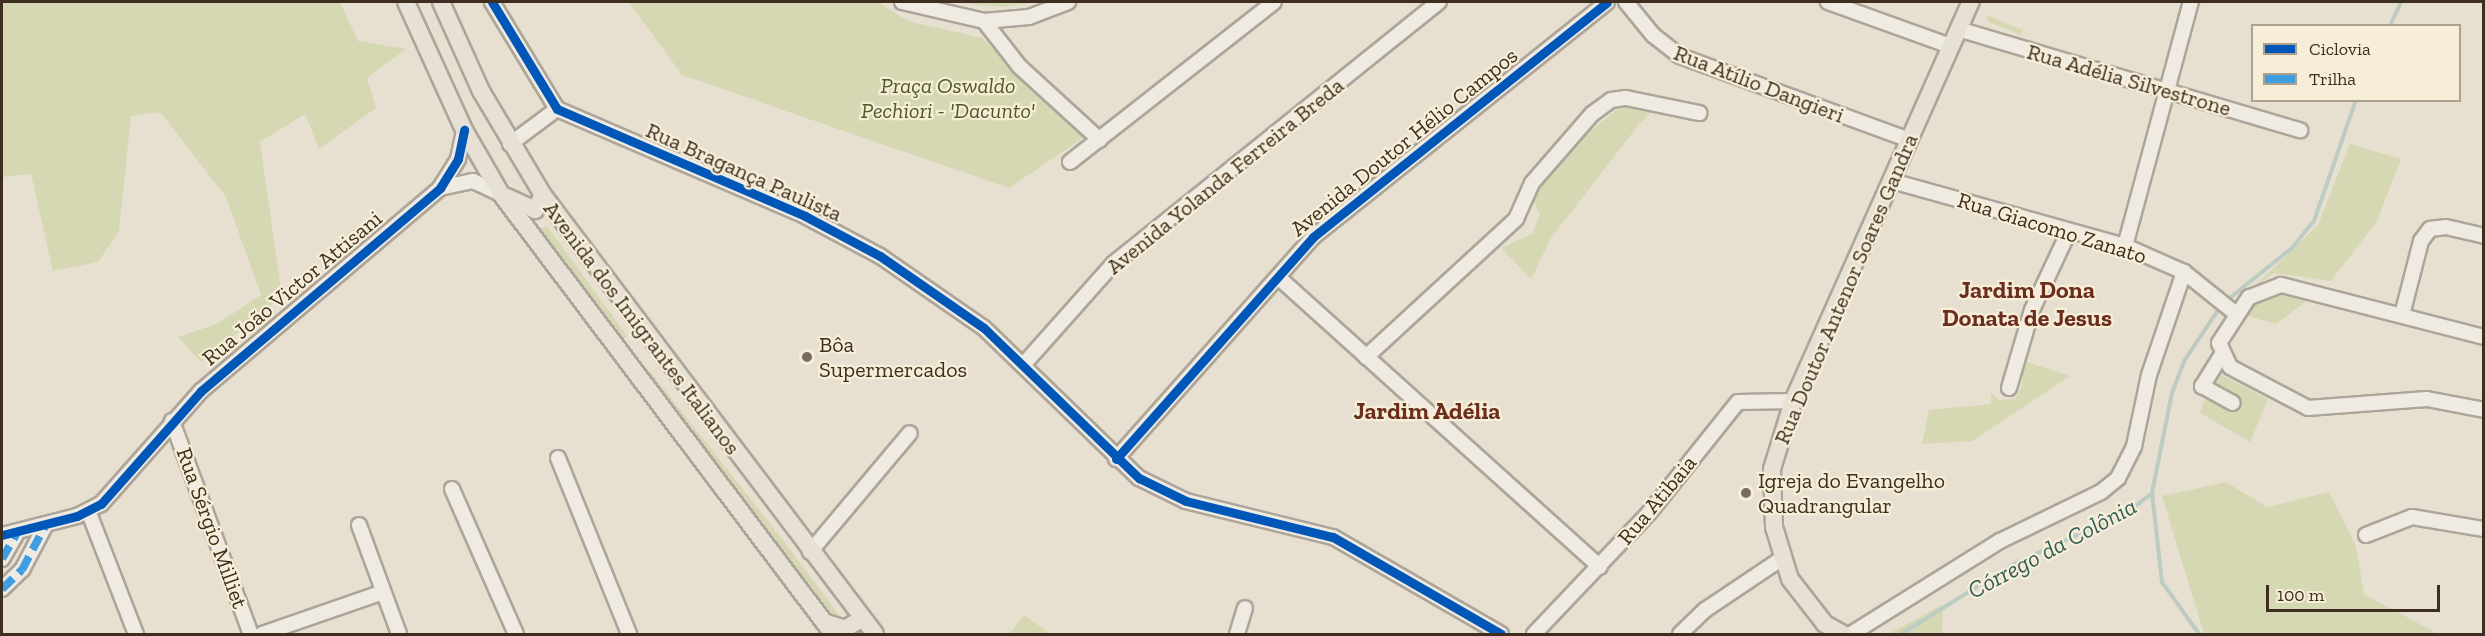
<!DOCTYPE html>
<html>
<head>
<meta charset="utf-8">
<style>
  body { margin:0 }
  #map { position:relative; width:2485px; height:636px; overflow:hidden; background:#e7e0d1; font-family:"Zilla Slab",serif }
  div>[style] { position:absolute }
  .green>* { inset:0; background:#d6d7b3 }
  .stream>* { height:4px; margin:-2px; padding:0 2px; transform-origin:2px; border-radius:2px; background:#bcccc2 }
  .roads { filter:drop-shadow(2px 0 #ada599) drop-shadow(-2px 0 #ada599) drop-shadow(0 2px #ada599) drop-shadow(0 -2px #ada599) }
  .minor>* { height:14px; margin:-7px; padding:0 7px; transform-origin:7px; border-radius:7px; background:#efebe3 }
  .major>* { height:16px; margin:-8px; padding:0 8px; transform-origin:8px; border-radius:8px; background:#e6e1d4 }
  .quiet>* { height:8px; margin-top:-4px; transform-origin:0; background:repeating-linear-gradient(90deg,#3f9de0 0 15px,transparent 0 23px) }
  .cycleway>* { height:9px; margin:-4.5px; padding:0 4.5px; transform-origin:4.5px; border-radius:4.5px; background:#0057b8 }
  .dots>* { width:16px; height:16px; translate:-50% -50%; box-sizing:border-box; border:3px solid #f7eed8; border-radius:50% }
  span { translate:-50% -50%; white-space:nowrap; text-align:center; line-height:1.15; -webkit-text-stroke:4.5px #f7eed8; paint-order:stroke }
  .street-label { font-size:22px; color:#3d2e20 }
  .park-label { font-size:22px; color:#4d5a26; font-style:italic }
  .poi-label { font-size:22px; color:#3d2e20 }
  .left { translate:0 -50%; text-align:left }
  .neighbourhood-label { font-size:24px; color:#6b2e1e; font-weight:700 }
  .water-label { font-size:24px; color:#2f5d5a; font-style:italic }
  .frame { position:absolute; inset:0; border:3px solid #3d2e20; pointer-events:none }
  .legend { position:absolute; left:2251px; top:24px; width:210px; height:78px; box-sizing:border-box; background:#f7eed8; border:2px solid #ada18e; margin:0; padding:8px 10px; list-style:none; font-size:18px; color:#3d2e20 }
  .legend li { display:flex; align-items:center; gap:12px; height:30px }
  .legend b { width:30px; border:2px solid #ada18e }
  .scale { position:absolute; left:2266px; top:585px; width:174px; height:27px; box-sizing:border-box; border:3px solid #3d2e20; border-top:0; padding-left:8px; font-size:18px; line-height:21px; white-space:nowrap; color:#3d2e20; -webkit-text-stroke:4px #f7eed8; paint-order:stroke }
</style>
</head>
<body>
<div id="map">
  <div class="green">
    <div style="clip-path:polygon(2px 2px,340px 2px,358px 41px,406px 49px,367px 78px,376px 108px,319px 149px,305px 114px,260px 142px,282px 297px,201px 362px,178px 337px,217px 324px,261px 295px,226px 197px,160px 112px,131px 116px,119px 231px,98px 262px,53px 271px,31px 174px,2px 177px)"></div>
    <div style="clip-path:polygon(629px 2px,878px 2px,908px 21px,982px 38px,1083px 138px,1009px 188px,682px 75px)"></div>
    <div style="clip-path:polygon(949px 2px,948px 2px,1037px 2px,1003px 7px)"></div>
    <div style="clip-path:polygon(1986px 15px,2023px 30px,2021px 35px,1989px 22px)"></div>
    <div style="clip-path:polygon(1640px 92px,1666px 98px,1640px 123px,1551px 238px,1531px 279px,1501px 248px,1532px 234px,1540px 214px,1531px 197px,1568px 148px)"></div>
    <div style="clip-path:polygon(2350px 144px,2401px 159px,2377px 221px,2331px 281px,2274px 273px,2253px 288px,2318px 225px)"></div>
    <div style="clip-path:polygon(547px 226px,627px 336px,622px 340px,538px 230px)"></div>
    <div style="clip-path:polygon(2280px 291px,2309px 299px,2276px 324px,2241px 314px,2248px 304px)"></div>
    <div style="clip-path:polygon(2023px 361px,2070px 376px,1972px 441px,1922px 444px,1929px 410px,1991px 404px,1991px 392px,1999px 400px,2015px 399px,2022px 386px)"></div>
    <div style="clip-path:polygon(649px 370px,786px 544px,842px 619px,839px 623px,644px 373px)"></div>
    <div style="clip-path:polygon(2214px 371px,2268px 399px,2250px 442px,2200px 413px)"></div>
    <div style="clip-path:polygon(2226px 482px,2267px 507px,2329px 492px,2356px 546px,2364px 594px,2438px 634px,2204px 634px,2162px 496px)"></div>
    <div style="clip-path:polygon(1943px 604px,1942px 634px,1889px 634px)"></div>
    <div style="clip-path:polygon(1024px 615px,1051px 634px,1009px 634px)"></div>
  </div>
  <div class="stream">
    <div style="left:2390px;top:26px;width:26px;rotate:-65deg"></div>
    <div style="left:2226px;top:301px;width:85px;rotate:-38.8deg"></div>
    <div style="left:2292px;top:248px;width:35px;rotate:-51deg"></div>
    <div style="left:2314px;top:221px;width:128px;rotate:-70.9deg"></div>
    <div style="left:2152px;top:493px;width:90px;rotate:83.6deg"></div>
    <div style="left:2162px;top:582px;width:64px;rotate:54.6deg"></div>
    <div style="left:1901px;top:634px;width:133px;rotate:-31.8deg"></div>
    <div style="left:2014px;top:564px;width:125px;rotate:-24.5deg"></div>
    <div style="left:2128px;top:512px;width:31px;rotate:-38deg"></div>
    <div style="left:2152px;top:493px;width:102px;rotate:-78.7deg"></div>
    <div style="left:2172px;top:393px;width:34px;rotate:-69deg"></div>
    <div style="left:2184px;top:361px;width:66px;rotate:-56.1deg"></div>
  </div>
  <div class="roads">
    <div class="minor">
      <div style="left:492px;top:2px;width:125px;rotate:58.7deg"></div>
      <div style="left:557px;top:109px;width:270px;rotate:23.3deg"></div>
      <div style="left:805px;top:216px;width:85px;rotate:28.1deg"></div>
      <div style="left:880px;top:256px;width:126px;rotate:34.7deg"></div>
      <div style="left:984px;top:328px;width:216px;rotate:44.1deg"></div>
      <div style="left:1139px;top:478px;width:52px;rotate:26.1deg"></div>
      <div style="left:1186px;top:501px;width:151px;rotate:13.8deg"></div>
      <div style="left:1333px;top:537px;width:194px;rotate:30deg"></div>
      <div style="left:902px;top:2px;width:84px;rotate:13deg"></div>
      <div style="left:984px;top:21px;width:45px;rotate:-5.1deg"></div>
      <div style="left:1029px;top:17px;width:42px;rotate:-21deg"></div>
      <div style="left:1626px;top:2px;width:43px;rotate:50.7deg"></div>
      <div style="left:1653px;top:35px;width:34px;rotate:38deg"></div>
      <div style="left:1680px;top:56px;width:244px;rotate:20.1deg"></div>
      <div style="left:1828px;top:2px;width:130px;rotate:19.8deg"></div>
      <div style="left:984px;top:21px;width:58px;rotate:52deg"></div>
      <div style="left:1020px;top:67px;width:108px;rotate:42.4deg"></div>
      <div style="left:1958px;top:29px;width:357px;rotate:16.5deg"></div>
      <div style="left:510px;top:144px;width:59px;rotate:-36.7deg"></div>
      <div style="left:1070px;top:162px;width:259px;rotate:-38.1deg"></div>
      <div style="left:1892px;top:181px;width:242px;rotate:15.6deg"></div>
      <div style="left:2125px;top:246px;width:64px;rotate:23.8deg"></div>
      <div style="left:2184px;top:272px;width:65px;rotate:38.8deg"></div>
      <div style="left:440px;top:188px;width:34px;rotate:-12deg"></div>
      <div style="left:473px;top:181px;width:31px;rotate:25deg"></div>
      <div style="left:2125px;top:246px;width:253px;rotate:-74.9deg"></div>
      <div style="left:1278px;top:277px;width:433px;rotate:42deg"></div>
      <div style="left:2402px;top:315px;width:76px;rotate:-75.6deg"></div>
      <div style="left:2421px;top:241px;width:15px;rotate:-53deg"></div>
      <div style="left:2430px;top:229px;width:16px;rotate:-7deg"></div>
      <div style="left:2446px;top:227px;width:39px;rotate:13deg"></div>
      <div style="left:2484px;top:337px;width:210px;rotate:-165.6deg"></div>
      <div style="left:2281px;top:285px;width:34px;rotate:159deg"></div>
      <div style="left:2249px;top:297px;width:55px;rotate:123.1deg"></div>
      <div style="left:2219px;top:343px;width:26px;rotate:65deg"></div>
      <div style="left:2230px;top:367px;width:88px;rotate:27.7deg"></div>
      <div style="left:2308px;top:408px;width:119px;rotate:-4.3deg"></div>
      <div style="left:2427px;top:399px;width:58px;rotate:10.9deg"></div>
      <div style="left:2221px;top:356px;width:36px;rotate:122deg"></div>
      <div style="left:2202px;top:386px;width:35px;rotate:29deg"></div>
      <div style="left:1366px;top:357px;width:204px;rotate:-42.6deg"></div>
      <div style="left:1516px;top:219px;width:39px;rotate:-66deg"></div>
      <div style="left:1532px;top:183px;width:91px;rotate:-49deg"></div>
      <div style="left:1592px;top:114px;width:24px;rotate:-36deg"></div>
      <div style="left:1611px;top:100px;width:15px;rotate:-8deg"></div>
      <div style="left:1626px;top:98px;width:75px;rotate:11.6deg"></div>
      <div style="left:1024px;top:364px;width:135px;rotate:-48.3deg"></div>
      <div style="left:1114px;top:263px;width:417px;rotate:-38.8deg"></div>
      <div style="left:2009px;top:388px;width:81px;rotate:-73.6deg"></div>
      <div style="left:2032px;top:310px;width:87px;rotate:-64.9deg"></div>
      <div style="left:172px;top:421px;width:227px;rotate:69.7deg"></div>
      <div style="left:558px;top:458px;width:190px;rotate:68deg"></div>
      <div style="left:1116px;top:459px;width:297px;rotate:-48.4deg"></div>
      <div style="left:1313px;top:237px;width:376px;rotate:-38.6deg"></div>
      <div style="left:452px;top:489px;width:158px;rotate:66.2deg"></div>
      <div style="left:89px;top:513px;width:130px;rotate:68.8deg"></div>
      <div style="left:359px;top:525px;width:116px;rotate:69.8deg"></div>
      <div style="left:2px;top:535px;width:77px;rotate:-14.2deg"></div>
      <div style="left:77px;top:516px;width:27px;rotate:-27deg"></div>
      <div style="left:101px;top:504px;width:151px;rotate:-48.5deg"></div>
      <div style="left:201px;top:391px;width:314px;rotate:-40.3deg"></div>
      <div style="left:440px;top:188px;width:34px;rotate:-58deg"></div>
      <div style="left:458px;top:159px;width:30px;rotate:-78deg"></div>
      <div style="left:2366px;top:535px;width:49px;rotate:-21.4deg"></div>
      <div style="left:2412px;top:517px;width:73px;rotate:9.5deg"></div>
      <div style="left:810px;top:552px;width:155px;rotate:-50deg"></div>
      <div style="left:2px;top:559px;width:32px;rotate:-60deg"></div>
      <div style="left:2px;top:589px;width:28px;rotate:-44deg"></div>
      <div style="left:22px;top:570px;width:52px;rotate:-62.4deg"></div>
      <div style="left:262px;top:634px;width:128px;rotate:-19.1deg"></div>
      <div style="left:1237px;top:634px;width:27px;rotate:-73deg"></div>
      <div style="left:1534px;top:634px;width:167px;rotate:-46.5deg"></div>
      <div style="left:1649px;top:513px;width:142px;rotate:-51.3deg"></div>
      <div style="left:1738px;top:402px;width:55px;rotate:-1deg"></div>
      <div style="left:1680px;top:634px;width:35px;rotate:-44deg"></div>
      <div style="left:1705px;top:610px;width:92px;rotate:-33.9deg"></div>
      <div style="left:1851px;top:634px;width:176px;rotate:-32deg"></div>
      <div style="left:2000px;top:541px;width:112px;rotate:-25.9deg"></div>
      <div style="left:2101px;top:492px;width:22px;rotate:-39deg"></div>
      <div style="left:2118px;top:478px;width:36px;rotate:-63deg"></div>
      <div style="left:2134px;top:446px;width:73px;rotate:-78.1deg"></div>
      <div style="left:2149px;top:375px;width:109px;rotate:-71.2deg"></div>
    </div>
    <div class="major">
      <div style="left:406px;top:2px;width:141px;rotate:65.6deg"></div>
      <div style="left:464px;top:130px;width:74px;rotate:60deg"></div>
      <div style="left:501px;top:194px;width:551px;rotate:52.96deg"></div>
      <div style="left:441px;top:2px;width:98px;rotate:65.8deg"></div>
      <div style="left:481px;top:91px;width:121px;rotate:59.2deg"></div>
      <div style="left:543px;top:195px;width:550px;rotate:52.9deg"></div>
      <div style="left:507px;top:197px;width:31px;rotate:25deg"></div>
      <div style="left:535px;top:210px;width:17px;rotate:-62deg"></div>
      <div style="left:824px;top:622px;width:22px;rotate:18deg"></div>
      <div style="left:845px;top:629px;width:19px;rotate:-32deg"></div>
      <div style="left:1843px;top:634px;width:21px;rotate:-151deg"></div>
      <div style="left:1825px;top:624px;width:57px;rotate:-127.9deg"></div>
      <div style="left:1790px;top:579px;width:54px;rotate:-107.1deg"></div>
      <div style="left:1774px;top:527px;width:58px;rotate:-92deg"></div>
      <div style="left:1772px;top:469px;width:71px;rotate:-72.8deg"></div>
      <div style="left:1793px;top:401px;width:437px;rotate:-66deg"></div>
    </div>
  </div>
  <div class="quiet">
    <div style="left:2px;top:559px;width:32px;rotate:-60deg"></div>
    <div style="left:2px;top:589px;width:28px;rotate:-44deg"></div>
    <div style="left:22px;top:570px;width:52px;rotate:-62.4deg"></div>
  </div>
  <div class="cycleway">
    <div style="left:492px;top:2px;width:125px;rotate:58.7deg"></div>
    <div style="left:557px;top:109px;width:270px;rotate:23.3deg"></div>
    <div style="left:805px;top:216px;width:85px;rotate:28.1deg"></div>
    <div style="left:880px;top:256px;width:126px;rotate:34.7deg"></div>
    <div style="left:984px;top:328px;width:216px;rotate:44.1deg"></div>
    <div style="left:1139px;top:478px;width:52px;rotate:26.1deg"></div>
    <div style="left:1186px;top:501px;width:151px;rotate:13.8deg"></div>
    <div style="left:1333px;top:537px;width:194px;rotate:30deg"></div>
    <div style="left:1116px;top:459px;width:297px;rotate:-48.4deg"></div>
    <div style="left:1313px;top:237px;width:376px;rotate:-38.6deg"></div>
    <div style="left:2px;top:535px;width:77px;rotate:-14.2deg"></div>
    <div style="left:77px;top:516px;width:27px;rotate:-27deg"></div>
    <div style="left:101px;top:504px;width:151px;rotate:-48.5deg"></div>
    <div style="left:201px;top:391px;width:314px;rotate:-40.3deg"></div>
    <div style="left:440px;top:188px;width:34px;rotate:-58deg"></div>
    <div style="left:458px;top:159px;width:30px;rotate:-78deg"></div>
  </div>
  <div class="dots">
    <div style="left:807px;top:357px;background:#786c5e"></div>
    <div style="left:1746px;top:493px;background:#786c5e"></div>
  </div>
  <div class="street-label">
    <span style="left:2129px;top:80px;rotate:16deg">Rua Adélia Silvestrone</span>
    <span style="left:1759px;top:84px;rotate:21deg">Rua Atílio Dangieri</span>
    <span style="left:1404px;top:142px;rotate:-39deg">Avenida Doutor Hélio Campos</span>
    <span style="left:744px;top:172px;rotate:24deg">Rua Bragança Paulista</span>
    <span style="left:1225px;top:176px;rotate:-39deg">Avenida Yolanda Ferreira Breda</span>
    <span style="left:2052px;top:228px;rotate:17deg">Rua Giacomo Zanato</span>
    <span style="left:292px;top:288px;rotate:-40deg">Rua João Victor Attisani</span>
    <span style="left:1846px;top:289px;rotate:-67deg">Rua Doutor Antenor Soares Gandra</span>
    <span style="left:642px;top:328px;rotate:53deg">Avenida dos Imigrantes Italianos</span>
    <span style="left:1657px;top:500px;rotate:-50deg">Rua Atibaia</span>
    <span style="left:212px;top:528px;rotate:70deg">Rua Sérgio Milliet</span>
  </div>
  <div class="park-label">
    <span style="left:948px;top:98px">Praça Oswaldo<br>Pechiori - 'Dacunto'</span>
  </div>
  <div class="poi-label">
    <span class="left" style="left:819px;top:357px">Bôa<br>Supermercados</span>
    <span class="left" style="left:1758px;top:493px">Igreja do Evangelho<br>Quadrangular</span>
  </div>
  <div class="neighbourhood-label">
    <span style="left:2027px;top:304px">Jardim Dona<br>Donata de Jesus</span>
    <span style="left:1427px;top:411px">Jardim Adélia</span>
  </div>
  <div class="water-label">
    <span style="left:2052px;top:548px;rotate:-28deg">Córrego da Colônia</span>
  </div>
  <div class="frame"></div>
  <ul class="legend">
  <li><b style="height:8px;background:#0057b8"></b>Ciclovia</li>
  <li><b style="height:8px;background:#3f9de0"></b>Trilha</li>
  </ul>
  <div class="scale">100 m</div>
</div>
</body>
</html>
